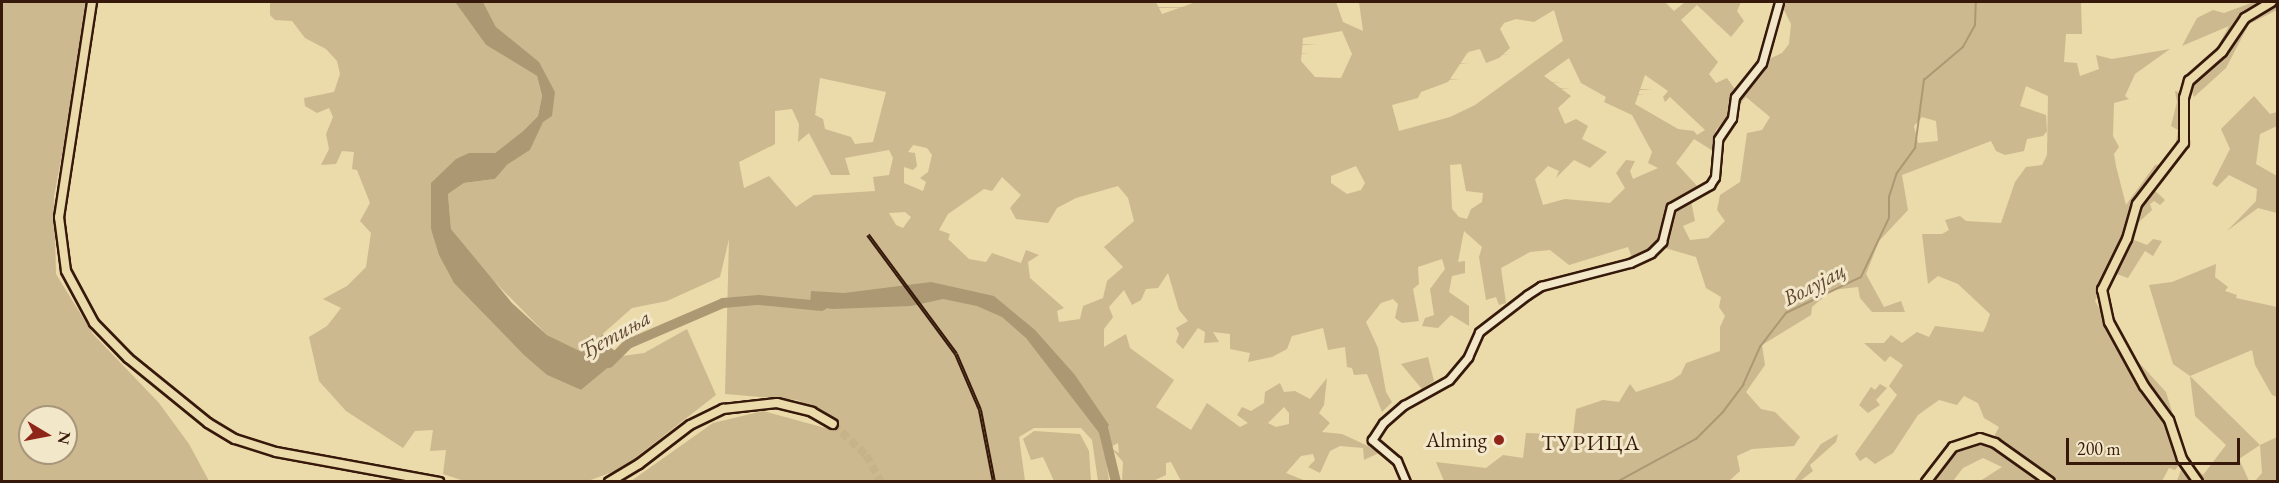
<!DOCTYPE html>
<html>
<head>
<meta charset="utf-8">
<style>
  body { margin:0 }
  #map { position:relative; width:2279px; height:483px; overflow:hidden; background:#ebdaaa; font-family:"EB Garamond",serif }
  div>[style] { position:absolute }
  .green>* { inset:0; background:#ccb98f }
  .water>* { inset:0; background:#ad9874 }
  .stream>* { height:1.5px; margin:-0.75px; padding:0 0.75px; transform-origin:0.75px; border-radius:0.75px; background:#ad9874 }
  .river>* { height:10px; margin:-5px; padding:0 5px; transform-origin:5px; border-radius:5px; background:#ad9874 }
  .primary-tunnel>* { height:8px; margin-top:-4px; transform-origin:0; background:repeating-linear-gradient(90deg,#c7b38a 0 8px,transparent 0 12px) }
  .roads { filter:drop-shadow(2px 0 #36190b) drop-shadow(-2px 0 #36190b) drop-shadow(0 2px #36190b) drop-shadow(0 -2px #36190b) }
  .secondary>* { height:7px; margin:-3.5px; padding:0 3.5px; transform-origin:3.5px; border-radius:3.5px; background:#f2e7c8 }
  .primary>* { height:8px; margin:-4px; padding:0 4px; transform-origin:4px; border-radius:4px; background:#ebdaaa }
  .rail>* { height:4px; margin-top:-2px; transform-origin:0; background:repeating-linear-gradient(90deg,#f2e7c8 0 4.5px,#36190b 0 9px); box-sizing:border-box; border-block:2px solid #36190b }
  .dots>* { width:16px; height:16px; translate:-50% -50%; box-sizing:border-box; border:3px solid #f2e7c8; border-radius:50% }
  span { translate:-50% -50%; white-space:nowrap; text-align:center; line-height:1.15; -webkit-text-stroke:6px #f2e7c8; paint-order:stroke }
  .poi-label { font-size:21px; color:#36190b }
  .right { translate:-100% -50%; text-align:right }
  .water-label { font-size:22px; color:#604530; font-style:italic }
  .neighbourhood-label { font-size:22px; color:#36190b; letter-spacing:1.5px }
  .frame { position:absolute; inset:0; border:3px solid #36190b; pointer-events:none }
  .north { position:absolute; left:18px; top:405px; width:60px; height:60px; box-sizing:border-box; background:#f2e7c8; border:2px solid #a7957c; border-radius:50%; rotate:100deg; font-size:16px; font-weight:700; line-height:24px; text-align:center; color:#36190b }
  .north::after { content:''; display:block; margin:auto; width:21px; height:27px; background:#8f2418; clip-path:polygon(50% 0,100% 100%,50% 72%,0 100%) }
  .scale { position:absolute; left:2066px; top:438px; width:174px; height:27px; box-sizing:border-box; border:3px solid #36190b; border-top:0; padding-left:8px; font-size:18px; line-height:21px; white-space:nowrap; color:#36190b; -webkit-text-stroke:4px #f2e7c8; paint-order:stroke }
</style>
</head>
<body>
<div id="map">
  <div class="green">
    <div style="clip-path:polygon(evenodd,2px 2px,99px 2px,80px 58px,54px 197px,56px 274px,93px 334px,159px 403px,189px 444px,209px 481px,2px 481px,2px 2px,30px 417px,66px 417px,66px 453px,30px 453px,30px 417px)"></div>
    <div style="clip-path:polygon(270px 2px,455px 2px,486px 45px,537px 76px,542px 96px,538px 116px,523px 131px,495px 153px,469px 153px,431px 229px,491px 318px,547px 375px,581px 390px,622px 356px,644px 353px,687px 329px,716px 395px,621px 469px,585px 482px,464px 481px,443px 474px,446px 450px,430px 451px,433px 430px,415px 431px,403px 448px,346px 411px,319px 381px,309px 337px,327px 326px,341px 308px,323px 299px,347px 286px,366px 267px,371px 233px,360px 221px,370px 203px,357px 170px,352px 169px,354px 152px,342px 151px,336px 164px,321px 165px,329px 149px,326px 134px,333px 117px,329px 108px,317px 113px,305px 106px,304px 98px,334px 92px,340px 74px,337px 61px,326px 49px,305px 38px,292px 21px,275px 20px,270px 15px)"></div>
    <div style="clip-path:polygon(evenodd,483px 2px,1156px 2px,1162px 14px,1196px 2px,1336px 2px,1343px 22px,1363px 31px,1359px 2px,1665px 2px,1674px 11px,1685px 2px,1741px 2px,1737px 11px,1744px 21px,1731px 37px,1697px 5px,1681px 20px,1718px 62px,1709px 74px,1716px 83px,1727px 78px,1734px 88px,1745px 87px,1767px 60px,1782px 53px,1789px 44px,1791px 24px,1780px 2px,2081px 2px,2082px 34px,2066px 34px,2064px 62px,2077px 63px,2080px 76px,2099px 69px,2096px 55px,2112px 59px,2170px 49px,2135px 74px,2125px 96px,2129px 99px,2114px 103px,2113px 136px,2119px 147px,2114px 154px,2116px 166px,2126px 205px,2155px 165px,2165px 164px,2133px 203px,2123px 238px,2095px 301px,2167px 423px,2180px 464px,2175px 470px,2169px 468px,2162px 481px,1980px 481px,2002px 467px,1983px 458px,1963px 468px,1953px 481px,1934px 481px,1960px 448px,1971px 444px,1989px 446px,1999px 427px,1984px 418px,1978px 403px,1964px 396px,1957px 405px,1939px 400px,1918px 415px,1893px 453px,1875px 464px,1866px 457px,1860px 461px,1855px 454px,1897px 395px,1889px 386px,1903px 365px,1890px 356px,1885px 362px,1864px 343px,1884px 343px,1891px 335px,1902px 343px,1917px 332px,1929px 337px,1935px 326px,1983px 332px,1986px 326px,1990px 314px,1958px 284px,1938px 276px,1928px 284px,1922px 234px,1942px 234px,1949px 230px,1945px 220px,1960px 216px,1966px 221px,2001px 223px,2015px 182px,2026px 167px,2042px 165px,2047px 155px,2048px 96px,2026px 86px,2020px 106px,2046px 115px,2047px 131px,2043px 136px,2027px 139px,2024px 151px,2005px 155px,1996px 151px,1991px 141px,1902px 175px,1908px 210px,1879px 241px,1866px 274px,1884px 307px,1901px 301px,1905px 312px,1872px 312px,1860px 298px,1858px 287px,1832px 290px,1812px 307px,1811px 315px,1762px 345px,1765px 365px,1746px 392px,1761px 409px,1775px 412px,1800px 437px,1794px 446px,1752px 449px,1737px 456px,1740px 471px,1729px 481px,1444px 481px,1436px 462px,1486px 468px,1503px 455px,1523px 458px,1526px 433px,1573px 435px,1576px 409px,1603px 400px,1619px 402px,1630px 384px,1636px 392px,1672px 380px,1681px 374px,1686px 363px,1720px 351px,1720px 327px,1725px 316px,1719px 307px,1721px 297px,1706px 288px,1696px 257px,1665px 248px,1644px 259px,1633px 260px,1628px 247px,1569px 265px,1550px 250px,1530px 252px,1501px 268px,1506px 303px,1499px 305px,1496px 297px,1486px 300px,1479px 257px,1482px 247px,1464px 231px,1458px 262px,1465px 261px,1465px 273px,1452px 276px,1449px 292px,1469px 306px,1469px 326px,1451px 315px,1438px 328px,1422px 326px,1425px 318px,1434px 315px,1430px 289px,1445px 269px,1442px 259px,1418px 267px,1419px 284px,1413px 289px,1419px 321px,1402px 323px,1395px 318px,1398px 304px,1393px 299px,1381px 303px,1366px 322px,1378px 348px,1386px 392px,1392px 402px,1382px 412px,1367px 374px,1354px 375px,1352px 368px,1347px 367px,1345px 347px,1328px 350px,1323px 328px,1292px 336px,1287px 349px,1272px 357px,1248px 362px,1250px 353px,1230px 349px,1230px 334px,1213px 332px,1219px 342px,1204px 343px,1205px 332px,1198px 328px,1183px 349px,1176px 342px,1179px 334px,1176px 328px,1188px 321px,1179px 310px,1168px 273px,1158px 288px,1146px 289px,1141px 300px,1132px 305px,1124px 290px,1109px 307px,1113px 317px,1104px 329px,1104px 347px,1126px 334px,1130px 348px,1174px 380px,1156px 407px,1191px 430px,1207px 403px,1240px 427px,1248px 423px,1237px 415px,1242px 407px,1251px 411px,1264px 403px,1265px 392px,1280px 383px,1284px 392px,1295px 391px,1310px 399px,1327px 378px,1324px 405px,1319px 413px,1330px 423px,1322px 432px,1342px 434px,1381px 452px,1364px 460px,1363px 448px,1340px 446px,1330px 451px,1320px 473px,1308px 467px,1315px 460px,1313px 454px,1301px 456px,1286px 473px,1306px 481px,1181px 481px,1171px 462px,1166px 463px,1166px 475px,1153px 481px,1122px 481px,1123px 462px,1112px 449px,1119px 453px,1118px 443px,1105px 450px,1109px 481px,1098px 481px,1092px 440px,1081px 428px,1034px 428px,1019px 437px,1025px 481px,631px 481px,713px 423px,763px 411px,829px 429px,838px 420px,797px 400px,725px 394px,729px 239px,720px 277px,667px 301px,632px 308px,582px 352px,547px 335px,485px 272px,451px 229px,448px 194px,464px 183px,495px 179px,507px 165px,530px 150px,555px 92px,496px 27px,483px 2px,1554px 10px,1563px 41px,1475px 105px,1450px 117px,1399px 131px,1392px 105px,1418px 98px,1421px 92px,1448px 82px,1468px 52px,1480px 49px,1486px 63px,1499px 58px,1510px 48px,1500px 29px,1504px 23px,1516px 19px,1534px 22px,1554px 10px,483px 2px,1342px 31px,1352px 54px,1341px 78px,1315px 77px,1301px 61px,1303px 38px,1342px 31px,483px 2px,1569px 58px,1581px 83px,1606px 97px,1604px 102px,1632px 115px,1652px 152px,1648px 163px,1658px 168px,1633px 179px,1630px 171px,1635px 161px,1626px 160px,1616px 173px,1625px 188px,1610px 203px,1565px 199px,1543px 205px,1535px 179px,1548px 166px,1559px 171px,1556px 178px,1574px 160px,1590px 168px,1607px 152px,1582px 139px,1588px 126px,1576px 119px,1565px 124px,1558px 108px,1571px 96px,1544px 76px,1569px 58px,483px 2px,1645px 75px,1668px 91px,1663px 97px,1665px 102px,1670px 97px,1705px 130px,1697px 135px,1694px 131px,1678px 129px,1635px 104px,1645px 75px,483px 2px,820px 78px,886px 92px,873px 142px,855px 144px,851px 137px,825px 129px,823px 119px,815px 115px,820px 78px,483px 2px,1746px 97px,1770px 117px,1762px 130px,1747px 133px,1740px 182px,1720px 195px,1717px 210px,1725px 221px,1708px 238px,1690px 240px,1683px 226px,1695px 221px,1689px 191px,1699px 188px,1676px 163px,1694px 139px,1713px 151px,1716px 130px,1746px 97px,483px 2px,792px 109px,799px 124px,798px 142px,809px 133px,831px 175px,850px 175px,845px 158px,889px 150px,893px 158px,889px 175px,873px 177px,875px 191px,814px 195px,796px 207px,769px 176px,744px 188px,739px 162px,775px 144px,775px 111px,792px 109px,483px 2px,1922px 117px,1936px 121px,1938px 141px,1918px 143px,1914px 126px,1922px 117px,483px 2px,913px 145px,927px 148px,932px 155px,928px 172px,920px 178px,926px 182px,923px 191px,904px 183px,904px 167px,913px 170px,917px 166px,915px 153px,908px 152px,913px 145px,483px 2px,1461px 164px,1466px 191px,1483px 193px,1482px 202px,1471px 209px,1467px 219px,1459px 217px,1452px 209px,1450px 165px,1461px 164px,483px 2px,1356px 166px,1365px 183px,1361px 190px,1347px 194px,1331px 183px,1331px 176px,1356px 166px,483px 2px,1002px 177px,1021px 195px,1010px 208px,1016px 219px,1048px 223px,1057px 208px,1076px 198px,1118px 186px,1128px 198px,1134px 221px,1104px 247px,1123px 267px,1107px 281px,1103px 298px,1083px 306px,1080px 319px,1059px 322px,1057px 311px,1064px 308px,1030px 278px,1028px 262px,1039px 255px,1026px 250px,1021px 263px,992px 253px,986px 262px,969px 259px,948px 239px,950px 234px,939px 230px,948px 214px,984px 189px,992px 191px,1002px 177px,483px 2px,905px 212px,911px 217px,903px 228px,896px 225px,889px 213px,905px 212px,483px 2px,1284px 407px,1289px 413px,1289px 424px,1276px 427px,1268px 423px,1284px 407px)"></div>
    <div style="clip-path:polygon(2254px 2px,2277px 2px,2277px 10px,2249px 24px,2226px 68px,2194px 97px,2191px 90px,2198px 79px,2226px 57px,2240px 30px,2237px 21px,2212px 57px,2229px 26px,2182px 46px,2197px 18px,2213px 10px,2224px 13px)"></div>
    <div style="clip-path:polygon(2175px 91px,2179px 92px,2181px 131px,2174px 153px,2178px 130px,2171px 126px,2177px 102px)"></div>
    <div style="clip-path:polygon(2254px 96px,2270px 114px,2277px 112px,2277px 126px,2260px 134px,2256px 164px,2277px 176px,2277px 213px,2258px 208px,2227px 231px,2256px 201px,2257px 189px,2229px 175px,2217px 187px,2212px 184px,2230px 149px,2221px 129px)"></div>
    <div style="clip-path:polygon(2153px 189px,2165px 200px,2160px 205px,2154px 201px,2150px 204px,2152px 210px,2139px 222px,2134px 240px,2147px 245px,2153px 239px,2162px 241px,2153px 256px,2145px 251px,2128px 278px,2114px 273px,2127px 246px,2136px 214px)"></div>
    <div style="clip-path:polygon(2216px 264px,2215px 277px,2228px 287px,2225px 291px,2237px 295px,2236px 298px,2277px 307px,2277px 397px,2272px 395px,2255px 365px,2252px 350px,2190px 376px,2260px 445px,2277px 437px,2277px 481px,2255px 481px,2262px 473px,2260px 445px,2239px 459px,2249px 481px,2206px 481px,2190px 466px,2186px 457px,2174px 422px,2140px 375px,2131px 354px,2166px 392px,2186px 457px,2203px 475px,2226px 445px,2195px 416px,2190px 376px,2173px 364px,2149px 285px,2172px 282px)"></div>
    <div style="clip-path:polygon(1428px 357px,1434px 381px,1422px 389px,1401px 364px)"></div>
    <div style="clip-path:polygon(1880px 384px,1887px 388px,1876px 400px,1880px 405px,1868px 413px,1859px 405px,1871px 387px,1875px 390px)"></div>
    <div style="clip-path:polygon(1034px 431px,1080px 434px,1089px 451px,1091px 481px,1054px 481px,1043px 457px,1031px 460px,1023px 439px)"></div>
    <div style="clip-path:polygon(1838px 434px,1836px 442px,1810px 465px,1813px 471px,1800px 481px,1794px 481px,1821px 444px)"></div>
    <div style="clip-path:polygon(2182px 467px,2194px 481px,2177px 481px)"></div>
  </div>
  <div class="water">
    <div style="clip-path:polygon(455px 2px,483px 2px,496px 27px,539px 62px,555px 92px,552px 116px,543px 122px,530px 150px,507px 165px,495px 179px,464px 183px,448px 194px,451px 229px,512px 303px,547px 335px,582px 352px,603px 334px,607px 345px,622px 356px,581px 390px,547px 375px,524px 355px,454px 283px,439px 255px,431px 229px,431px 183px,456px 159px,469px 153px,495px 153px,523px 131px,538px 116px,542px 96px,537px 76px,486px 45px)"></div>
    <div style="clip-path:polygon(931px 282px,994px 296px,1035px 330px,1075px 375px,1109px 425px,1100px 434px,1026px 338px,1002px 317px,977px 306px,943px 299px,911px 306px,833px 309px,810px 306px,811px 291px,844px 293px)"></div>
  </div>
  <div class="stream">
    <div style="left:1617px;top:482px;width:90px;rotate:-28.6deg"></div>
    <div style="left:1696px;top:439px;width:38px;rotate:-45deg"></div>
    <div style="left:1723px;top:412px;width:34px;rotate:-53deg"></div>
    <div style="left:1743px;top:385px;width:42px;rotate:-65.9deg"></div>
    <div style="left:1760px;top:347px;width:43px;rotate:-52.6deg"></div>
    <div style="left:1786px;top:313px;width:83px;rotate:-25.6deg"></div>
    <div style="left:1861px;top:277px;width:65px;rotate:-64.6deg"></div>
    <div style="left:1889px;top:218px;width:21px;rotate:-90deg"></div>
    <div style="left:1889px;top:197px;width:25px;rotate:-72deg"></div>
    <div style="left:1897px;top:173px;width:31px;rotate:-54deg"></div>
    <div style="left:1915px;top:148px;width:69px;rotate:-82.5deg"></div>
    <div style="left:1924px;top:80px;width:51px;rotate:-40.2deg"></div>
    <div style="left:1963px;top:47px;width:25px;rotate:-61deg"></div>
    <div style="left:1975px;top:25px;width:23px;rotate:-88deg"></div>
  </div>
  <div class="river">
    <div style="left:609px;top:363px;width:27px;rotate:-45deg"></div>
    <div style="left:628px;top:344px;width:103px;rotate:-23.3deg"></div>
    <div style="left:723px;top:303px;width:36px;rotate:-5deg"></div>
    <div style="left:759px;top:300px;width:63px;rotate:5.4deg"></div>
    <div style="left:1097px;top:418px;width:12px;rotate:59deg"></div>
    <div style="left:1103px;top:428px;width:56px;rotate:76.5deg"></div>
  </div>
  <div class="primary-tunnel">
    <div style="left:833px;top:424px;width:45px;rotate:43.2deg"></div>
    <div style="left:866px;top:455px;width:31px;rotate:61deg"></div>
  </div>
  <div class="roads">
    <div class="secondary">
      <div style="left:1406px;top:482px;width:23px;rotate:-113deg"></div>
      <div style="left:1397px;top:461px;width:33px;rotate:-140deg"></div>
      <div style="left:1372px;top:440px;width:20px;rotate:-57deg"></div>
      <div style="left:1383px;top:423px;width:28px;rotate:-41deg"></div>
      <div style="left:1404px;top:405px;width:51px;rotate:-29.1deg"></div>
      <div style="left:1449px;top:380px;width:30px;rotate:-50deg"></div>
      <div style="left:1468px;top:357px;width:27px;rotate:-66deg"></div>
      <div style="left:1479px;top:332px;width:61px;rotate:-37.6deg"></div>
      <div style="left:1527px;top:295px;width:17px;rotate:-33deg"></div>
      <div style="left:1541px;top:286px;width:92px;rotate:-14.5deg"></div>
      <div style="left:1630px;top:263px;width:23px;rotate:-25deg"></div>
      <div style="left:1651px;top:253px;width:16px;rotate:-45deg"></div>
      <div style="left:1662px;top:242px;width:36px;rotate:-76deg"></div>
      <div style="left:1671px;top:207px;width:45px;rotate:-29.4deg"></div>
      <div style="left:1710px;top:185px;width:9px;rotate:-58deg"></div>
      <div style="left:1715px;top:177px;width:38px;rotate:-85deg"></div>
      <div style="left:1718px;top:139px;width:25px;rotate:-56deg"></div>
      <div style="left:1732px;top:118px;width:21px;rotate:-82deg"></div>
      <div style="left:1735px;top:97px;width:43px;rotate:-51.5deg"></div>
      <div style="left:1762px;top:63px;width:63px;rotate:-74.4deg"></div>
    </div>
    <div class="primary">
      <div style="left:92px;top:2px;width:218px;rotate:98.7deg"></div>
      <div style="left:59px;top:217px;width:54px;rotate:82.6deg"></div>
      <div style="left:66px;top:271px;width:59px;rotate:61.7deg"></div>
      <div style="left:94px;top:323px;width:49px;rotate:45.8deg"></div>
      <div style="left:128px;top:358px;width:103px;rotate:39.1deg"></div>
      <div style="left:208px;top:423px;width:31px;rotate:31deg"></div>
      <div style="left:235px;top:439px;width:43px;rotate:17.6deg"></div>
      <div style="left:276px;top:452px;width:166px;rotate:10.4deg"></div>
      <div style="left:609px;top:482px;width:35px;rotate:-31deg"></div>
      <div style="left:639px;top:464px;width:64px;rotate:-37.4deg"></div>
      <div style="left:690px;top:425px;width:37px;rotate:-26deg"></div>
      <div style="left:723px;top:409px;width:54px;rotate:-6.3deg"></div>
      <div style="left:777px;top:403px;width:36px;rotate:14deg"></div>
      <div style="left:812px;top:412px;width:24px;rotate:30deg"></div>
      <div style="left:1926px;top:482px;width:44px;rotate:-52.4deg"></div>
      <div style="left:1953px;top:447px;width:28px;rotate:-18deg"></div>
      <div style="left:1980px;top:438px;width:16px;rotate:18deg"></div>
      <div style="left:1995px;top:443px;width:67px;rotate:35.3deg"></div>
      <div style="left:2198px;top:482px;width:28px;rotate:-125deg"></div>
      <div style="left:2182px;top:459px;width:41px;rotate:-108.4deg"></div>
      <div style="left:2169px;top:420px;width:42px;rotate:-126.3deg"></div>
      <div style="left:2144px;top:386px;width:73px;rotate:-118.7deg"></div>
      <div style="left:2109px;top:322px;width:33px;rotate:-102deg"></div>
      <div style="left:2102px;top:290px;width:57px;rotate:-63.9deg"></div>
      <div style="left:2127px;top:239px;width:36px;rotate:-74deg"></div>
      <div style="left:2137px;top:204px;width:77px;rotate:-52.4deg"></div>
      <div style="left:2184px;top:143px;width:45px;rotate:-90deg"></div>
      <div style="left:2184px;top:98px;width:18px;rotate:-74deg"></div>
      <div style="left:2189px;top:81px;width:44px;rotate:-41.3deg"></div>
      <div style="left:2222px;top:52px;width:41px;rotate:-55.9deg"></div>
      <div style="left:2245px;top:18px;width:31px;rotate:-31deg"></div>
    </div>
  </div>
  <div class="rail">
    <div style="left:868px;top:235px;width:148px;rotate:53.5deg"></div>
    <div style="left:956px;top:354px;width:61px;rotate:66.8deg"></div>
    <div style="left:980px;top:410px;width:73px;rotate:79deg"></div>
  </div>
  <div class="dots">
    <div style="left:1499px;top:440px;background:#8f2418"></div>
  </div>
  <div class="poi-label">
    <span class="right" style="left:1487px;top:440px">Alming</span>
  </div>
  <div class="water-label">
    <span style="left:1814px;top:284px;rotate:-28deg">Волујац</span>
    <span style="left:615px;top:334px;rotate:-29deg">Ђетиња</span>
  </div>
  <div class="neighbourhood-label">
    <span style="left:1591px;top:443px">ТУРИЦА</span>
  </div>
  <div class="frame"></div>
  <div class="north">N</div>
  <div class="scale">200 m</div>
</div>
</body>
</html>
